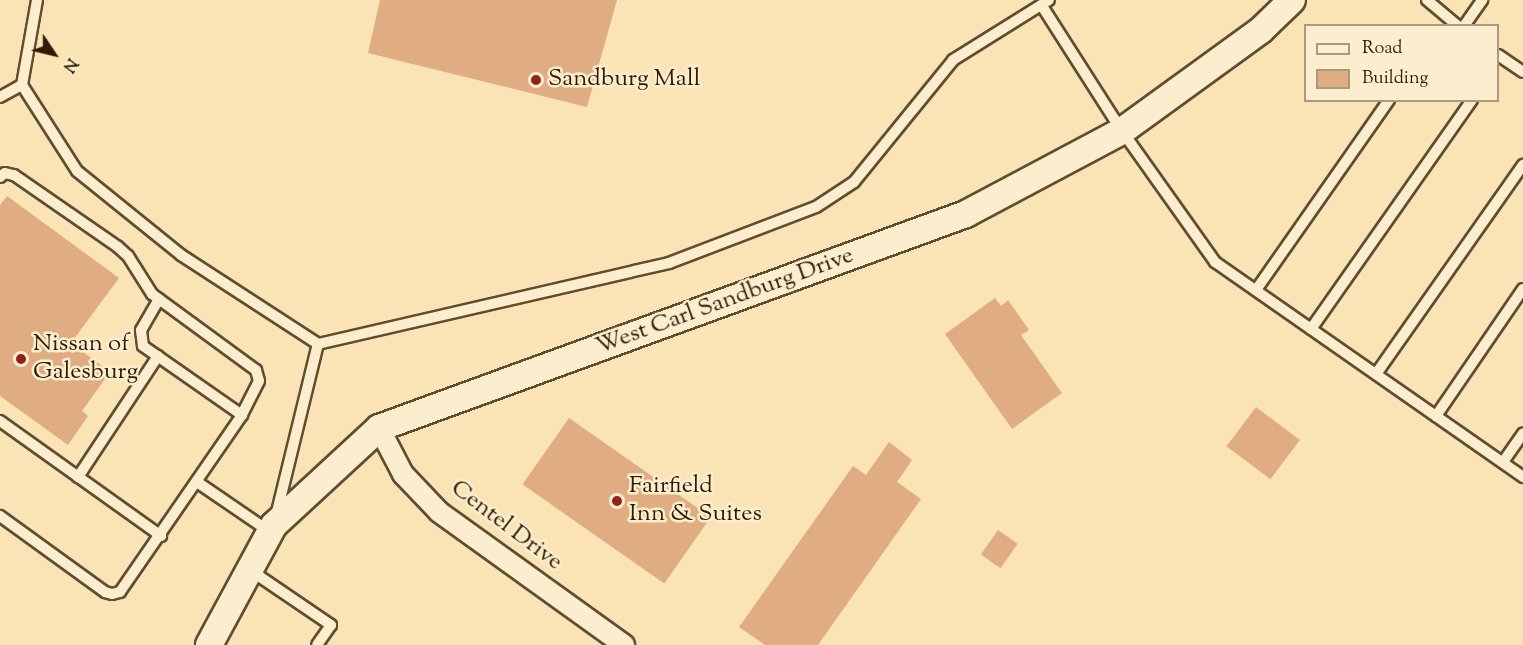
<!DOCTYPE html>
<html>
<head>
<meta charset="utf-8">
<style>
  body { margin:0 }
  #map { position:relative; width:1523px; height:645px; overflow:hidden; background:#fae3b4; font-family:"Sorts Mill Goudy",serif }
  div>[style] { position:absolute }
  .building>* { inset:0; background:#e0ad82; transform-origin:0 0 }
  .roads { filter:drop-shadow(2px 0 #604d2f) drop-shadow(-2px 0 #604d2f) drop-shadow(0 2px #604d2f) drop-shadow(0 -2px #604d2f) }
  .service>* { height:10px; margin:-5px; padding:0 5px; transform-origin:5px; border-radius:5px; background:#fcedce }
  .minor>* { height:20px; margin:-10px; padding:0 10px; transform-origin:10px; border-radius:10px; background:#fcedce }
  .tertiary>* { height:26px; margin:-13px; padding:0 13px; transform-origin:13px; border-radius:13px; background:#fcedce }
  .dots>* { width:16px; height:16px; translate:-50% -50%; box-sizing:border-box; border:3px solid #fcedce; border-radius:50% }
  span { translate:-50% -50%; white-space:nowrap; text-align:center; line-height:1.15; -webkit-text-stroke:5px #fcedce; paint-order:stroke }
  .poi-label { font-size:24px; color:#2d1b03 }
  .left { translate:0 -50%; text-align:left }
  .street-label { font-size:24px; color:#2d1b03 }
  .legend { position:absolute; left:1304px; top:24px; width:195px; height:78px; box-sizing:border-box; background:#fcedce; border:2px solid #a9997d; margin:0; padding:8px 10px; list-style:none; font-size:18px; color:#2d1b03 }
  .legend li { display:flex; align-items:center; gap:12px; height:30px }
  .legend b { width:30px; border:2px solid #a9997d }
  .north { position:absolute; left:24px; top:24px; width:60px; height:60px; -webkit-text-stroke:4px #fcedce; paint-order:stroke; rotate:125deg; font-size:16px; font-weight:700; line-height:24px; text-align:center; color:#2d1b03 }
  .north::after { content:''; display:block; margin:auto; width:21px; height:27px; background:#2d1b03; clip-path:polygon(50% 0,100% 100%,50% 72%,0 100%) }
</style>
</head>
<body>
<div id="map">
  <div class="building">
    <div style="clip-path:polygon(380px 0,617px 0,587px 107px,368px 53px)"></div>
    <div style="clip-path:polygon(7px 196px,119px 278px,71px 343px,110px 372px,82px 411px,88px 416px,68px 445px,0 396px,0 205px)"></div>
    <div style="clip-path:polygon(995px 298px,1001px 306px,1008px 300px,1029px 330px,1021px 335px,1062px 393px,1012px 429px,945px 334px)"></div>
    <div style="left:1256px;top:407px;width:55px;height:49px;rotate:37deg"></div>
    <div style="left:569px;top:418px;width:173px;height:81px;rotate:35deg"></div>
    <div style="clip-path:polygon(889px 442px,912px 460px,897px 482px,921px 499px,818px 645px,765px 645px,739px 627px,853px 466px,866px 475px)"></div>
    <div style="left:998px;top:530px;width:24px;height:30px;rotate:35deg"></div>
  </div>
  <div class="roads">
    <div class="service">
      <div style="left:37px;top:0;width:86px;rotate:100deg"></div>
      <div style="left:22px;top:85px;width:102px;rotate:57.4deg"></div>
      <div style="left:77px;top:171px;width:134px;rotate:38.9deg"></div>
      <div style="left:181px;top:255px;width:163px;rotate:33deg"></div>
      <div style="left:318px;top:344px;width:360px;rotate:-13deg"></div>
      <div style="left:669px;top:263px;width:157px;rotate:-20.9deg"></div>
      <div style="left:816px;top:207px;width:45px;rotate:-33.3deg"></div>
      <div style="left:854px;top:182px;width:157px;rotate:-50.9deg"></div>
      <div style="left:953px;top:60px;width:113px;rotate:-32deg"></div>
      <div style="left:1427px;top:0;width:40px;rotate:40deg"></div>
      <div style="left:1042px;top:6px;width:148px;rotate:57.4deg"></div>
      <div style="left:1122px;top:131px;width:161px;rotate:54.6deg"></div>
      <div style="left:1215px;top:262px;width:376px;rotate:34.9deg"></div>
      <div style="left:1464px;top:26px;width:32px;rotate:-55deg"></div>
      <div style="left:1498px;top:55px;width:30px;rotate:34deg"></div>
      <div style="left:0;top:97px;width:25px;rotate:-29deg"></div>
      <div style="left:0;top:177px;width:6px;rotate:-39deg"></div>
      <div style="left:5px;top:173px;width:9px;rotate:13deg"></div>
      <div style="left:14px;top:175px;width:126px;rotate:34.7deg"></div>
      <div style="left:118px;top:247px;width:13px;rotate:42deg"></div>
      <div style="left:128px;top:256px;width:45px;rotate:57.7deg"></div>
      <div style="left:152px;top:294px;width:129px;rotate:36.2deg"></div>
      <div style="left:256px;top:370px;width:11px;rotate:75deg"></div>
      <div style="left:259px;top:381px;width:38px;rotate:117deg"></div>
      <div style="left:242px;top:415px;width:215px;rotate:124.6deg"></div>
      <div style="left:120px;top:592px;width:8px;rotate:166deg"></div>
      <div style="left:112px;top:594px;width:7px;rotate:-164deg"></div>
      <div style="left:105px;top:592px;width:130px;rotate:-144.1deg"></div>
      <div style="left:1256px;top:290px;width:232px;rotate:-55deg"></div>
      <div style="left:159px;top:299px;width:36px;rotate:120deg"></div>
      <div style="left:141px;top:330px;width:16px;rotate:83deg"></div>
      <div style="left:143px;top:346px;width:121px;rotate:34.9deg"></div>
      <div style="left:1311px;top:329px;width:280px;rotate:-54.9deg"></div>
      <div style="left:1376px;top:374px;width:256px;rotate:-54.9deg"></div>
      <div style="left:1436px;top:416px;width:154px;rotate:-55.6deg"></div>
      <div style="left:0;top:421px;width:198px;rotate:35.5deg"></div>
      <div style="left:1503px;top:462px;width:35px;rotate:-55deg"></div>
      <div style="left:78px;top:477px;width:145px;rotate:-56.5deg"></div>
      <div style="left:197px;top:482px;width:88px;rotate:34.4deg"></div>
      <div style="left:276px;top:516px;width:177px;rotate:-76.3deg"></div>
      <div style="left:250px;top:570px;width:98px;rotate:34.2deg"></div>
      <div style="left:331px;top:625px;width:24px;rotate:125deg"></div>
    </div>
    <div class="minor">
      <div style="left:379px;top:428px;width:52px;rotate:62.4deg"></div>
      <div style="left:403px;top:474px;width:52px;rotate:46.5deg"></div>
      <div style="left:439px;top:512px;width:228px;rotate:35.7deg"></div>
    </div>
    <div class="tertiary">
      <div style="left:209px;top:645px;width:136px;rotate:-61.6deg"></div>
      <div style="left:274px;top:525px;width:143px;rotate:-42.7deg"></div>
      <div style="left:379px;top:428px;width:625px;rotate:-20.03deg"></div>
      <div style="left:966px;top:214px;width:177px;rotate:-28deg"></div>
      <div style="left:1122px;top:131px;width:172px;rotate:-36deg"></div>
      <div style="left:1261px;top:30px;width:43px;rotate:-44.1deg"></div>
    </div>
  </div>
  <div class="dots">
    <div style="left:536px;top:80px;background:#8f2418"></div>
    <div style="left:21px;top:359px;background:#8f2418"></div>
    <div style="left:617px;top:501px;background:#8f2418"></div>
  </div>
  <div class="poi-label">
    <span class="left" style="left:548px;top:80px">Sandburg Mall</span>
    <span class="left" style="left:33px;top:359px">Nissan of<br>Galesburg</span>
    <span class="left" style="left:629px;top:501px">Fairfield<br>Inn &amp; Suites</span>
  </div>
  <div class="street-label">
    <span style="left:725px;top:302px;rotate:-20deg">West Carl Sandburg Drive</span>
    <span style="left:506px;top:526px;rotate:37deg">Centel Drive</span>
  </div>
  <ul class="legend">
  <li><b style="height:8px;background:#fcedce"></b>Road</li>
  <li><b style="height:16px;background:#e0ad82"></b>Building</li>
  </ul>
  <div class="north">N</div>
</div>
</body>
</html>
